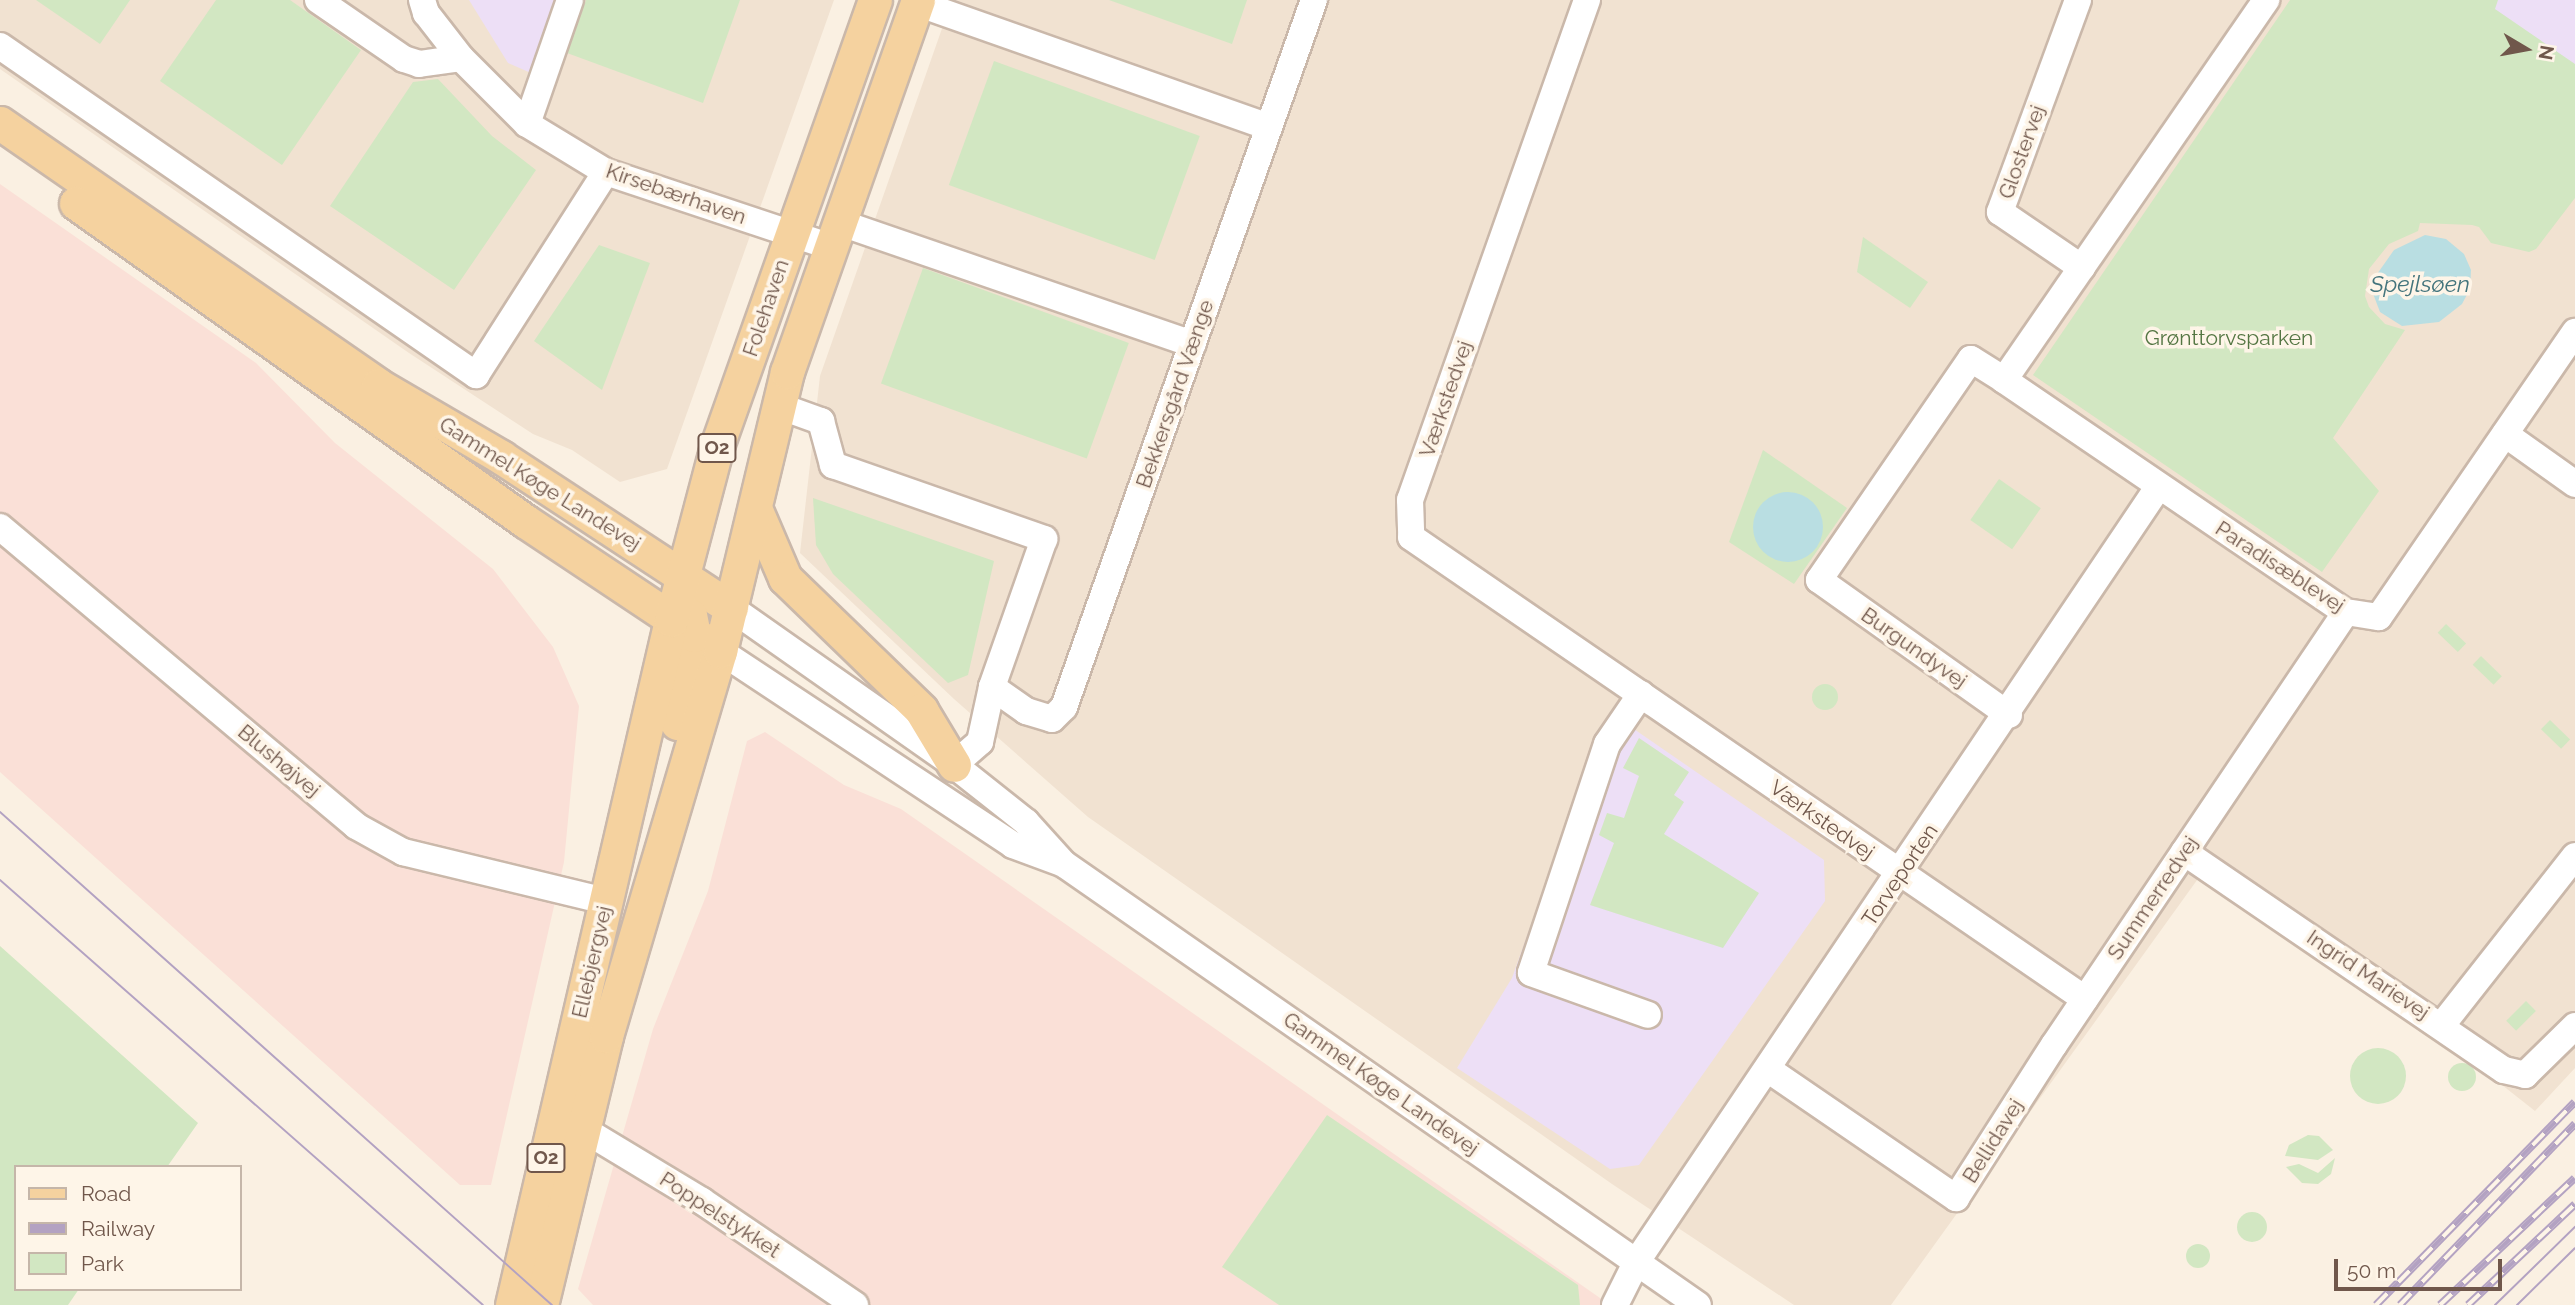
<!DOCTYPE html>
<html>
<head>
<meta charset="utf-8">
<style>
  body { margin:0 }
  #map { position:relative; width:2575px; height:1305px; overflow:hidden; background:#faf0e2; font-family:Raleway,sans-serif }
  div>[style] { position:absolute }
  .residential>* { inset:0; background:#f1e2d1 }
  .commercial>* { inset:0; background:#fae0d7 }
  .education>* { inset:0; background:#eddff6 }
  .green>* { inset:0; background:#d2e7c2; transform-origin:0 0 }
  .round { border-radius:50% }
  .water>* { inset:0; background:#b9dee2 }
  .roads { filter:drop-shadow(2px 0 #cab8aa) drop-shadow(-2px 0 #cab8aa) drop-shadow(0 2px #cab8aa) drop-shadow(0 -2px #cab8aa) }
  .minor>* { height:26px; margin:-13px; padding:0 13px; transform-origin:13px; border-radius:13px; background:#fff }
  .major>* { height:33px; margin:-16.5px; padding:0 16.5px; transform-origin:16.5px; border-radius:16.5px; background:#f5d29f }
  .tram>* { height:2px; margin:-1px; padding:0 1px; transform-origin:1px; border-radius:1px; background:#b3a2c2 }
  .rail>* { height:8px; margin-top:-4px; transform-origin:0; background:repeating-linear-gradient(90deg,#fef5e8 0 16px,#b3a2c2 0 32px); box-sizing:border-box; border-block:2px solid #b3a2c2 }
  span { translate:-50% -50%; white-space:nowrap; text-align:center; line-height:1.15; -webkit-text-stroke:7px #fef5e8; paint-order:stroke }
  .shield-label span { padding:2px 5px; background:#fef5e8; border:2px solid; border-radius:5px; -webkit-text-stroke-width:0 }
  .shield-label { font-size:19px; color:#70574b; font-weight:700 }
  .street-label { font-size:21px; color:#70574b }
  .park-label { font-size:21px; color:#547643 }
  .water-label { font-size:23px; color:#43747c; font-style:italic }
  .legend { position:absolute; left:14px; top:1165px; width:228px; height:126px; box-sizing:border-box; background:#fef5e8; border:2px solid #c5b6a9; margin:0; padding:9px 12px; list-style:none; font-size:21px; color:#70574b }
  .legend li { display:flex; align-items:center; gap:14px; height:35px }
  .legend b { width:35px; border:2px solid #c5b6a9 }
  .north { position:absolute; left:2491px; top:14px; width:70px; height:70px; -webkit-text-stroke:5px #fef5e8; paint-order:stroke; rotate:100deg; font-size:19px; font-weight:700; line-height:28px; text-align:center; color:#70574b }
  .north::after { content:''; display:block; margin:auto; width:24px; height:32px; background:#70574b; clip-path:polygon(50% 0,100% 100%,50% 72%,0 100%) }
  .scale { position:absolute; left:2334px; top:1259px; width:168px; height:32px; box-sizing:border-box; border:4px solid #70574b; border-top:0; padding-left:9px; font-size:21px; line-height:24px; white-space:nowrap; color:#70574b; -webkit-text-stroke:5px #fef5e8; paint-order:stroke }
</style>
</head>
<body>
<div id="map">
  <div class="residential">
    <div style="clip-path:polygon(0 0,834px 0,667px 469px,620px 482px,572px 450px,533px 434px,409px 353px,0 69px)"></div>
    <div style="clip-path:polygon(952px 0,2575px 0,2575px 1068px,2535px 1111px,2431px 1029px,2205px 869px,1891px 1305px,1794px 1305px,1612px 1184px,1088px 817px,954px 699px,800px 553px,820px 376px)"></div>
  </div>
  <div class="commercial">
    <div style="clip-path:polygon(0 184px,256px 363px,335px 443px,493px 569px,553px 647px,579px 706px,564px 862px,491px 1185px,460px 1185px,0 772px)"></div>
    <div style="clip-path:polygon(765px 732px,844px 785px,901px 809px,1610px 1305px,593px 1305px,578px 1289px,653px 1029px,708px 891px,747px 741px)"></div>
  </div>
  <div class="education">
    <div style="clip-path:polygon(469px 0,556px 0,531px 73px,508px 63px)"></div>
    <div style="clip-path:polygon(2427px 0,2575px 0,2575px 114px)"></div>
    <div style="clip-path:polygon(1615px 716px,1824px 860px,1825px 901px,1639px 1165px,1610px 1169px,1457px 1068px,1512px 978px,1594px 749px)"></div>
  </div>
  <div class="green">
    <div style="clip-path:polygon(36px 0,130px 0,100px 44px)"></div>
    <div style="clip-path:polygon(216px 0,290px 0,361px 50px,282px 165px,160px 81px)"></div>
    <div style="clip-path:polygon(586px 0,740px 0,703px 103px,567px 53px)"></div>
    <div style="clip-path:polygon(1109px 0,1247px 0,1232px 44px)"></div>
    <div style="clip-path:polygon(2290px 0,2498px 0,2495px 9px,2575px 64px,2575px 198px,2536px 249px,2529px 252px,2491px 243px,2479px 227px,2472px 225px,2420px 223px,2418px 231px,2389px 244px,2369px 269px,2365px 296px,2369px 307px,2385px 324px,2405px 330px,2333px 438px,2379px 491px,2322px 572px,2033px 375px)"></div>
    <div style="left:994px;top:61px;width:219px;height:132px;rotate:20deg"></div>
    <div style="clip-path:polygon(438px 79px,492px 136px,536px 170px,454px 290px,330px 206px,413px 82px)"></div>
    <div style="clip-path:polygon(1863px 237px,1928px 282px,1910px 308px,1857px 272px)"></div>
    <div style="clip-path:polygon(599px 245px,650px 263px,602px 390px,534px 341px)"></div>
    <div style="left:923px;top:268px;width:219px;height:123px;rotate:20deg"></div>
    <div style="clip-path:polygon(1763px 450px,1847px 508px,1794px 584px,1729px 542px)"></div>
    <div style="left:1999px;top:479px;width:51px;height:50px;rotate:35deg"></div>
    <div style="clip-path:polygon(813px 498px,994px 561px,968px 675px,948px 683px,833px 574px,816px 545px)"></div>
    <div style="left:2446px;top:624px;width:28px;height:12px;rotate:44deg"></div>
    <div style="left:2481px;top:656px;width:29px;height:12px;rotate:44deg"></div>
    <div class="round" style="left:1812px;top:684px;width:26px;height:26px"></div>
    <div style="left:2550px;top:720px;width:28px;height:13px;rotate:44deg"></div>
    <div style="clip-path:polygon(1639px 738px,1689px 772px,1674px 795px,1684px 802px,1664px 834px,1759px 893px,1723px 948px,1590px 905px,1614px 843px,1599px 835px,1607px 813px,1624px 818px,1639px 776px,1623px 768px)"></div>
    <div style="clip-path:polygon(0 946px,198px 1123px,167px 1167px,16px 1167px,16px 1289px,79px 1289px,68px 1305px,0 1305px)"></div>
    <div style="left:2526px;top:1001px;width:14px;height:28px;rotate:45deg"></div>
    <div class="round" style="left:2350px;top:1048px;width:56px;height:56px"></div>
    <div class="round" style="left:2448px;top:1063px;width:28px;height:28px"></div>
    <div style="clip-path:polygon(1327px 1115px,1578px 1285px,1580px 1305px,1279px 1305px,1222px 1267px)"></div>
    <div style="clip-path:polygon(2308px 1135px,2319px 1136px,2333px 1150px,2318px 1160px,2285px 1156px,2289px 1145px)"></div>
    <div style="clip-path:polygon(2335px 1158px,2331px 1174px,2318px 1184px,2302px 1183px,2286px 1167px,2299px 1164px,2318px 1173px)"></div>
    <div class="round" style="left:2237px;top:1212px;width:30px;height:30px"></div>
    <div class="round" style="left:2186px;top:1244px;width:24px;height:24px"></div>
  </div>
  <div class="water">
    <div style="clip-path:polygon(2425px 235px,2446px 239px,2464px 254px,2471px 270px,2470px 289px,2462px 304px,2439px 322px,2402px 326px,2380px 312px,2372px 291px,2375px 277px,2394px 250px)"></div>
    <div class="round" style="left:1753px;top:492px;width:70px;height:70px"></div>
  </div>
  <div class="roads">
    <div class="minor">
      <div style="left:318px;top:0;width:104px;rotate:34.5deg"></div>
      <div style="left:404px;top:59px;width:16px;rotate:18deg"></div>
      <div style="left:419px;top:64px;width:42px;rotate:-8.1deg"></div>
      <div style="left:422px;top:0;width:14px;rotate:73deg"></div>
      <div style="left:426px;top:13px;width:57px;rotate:52.1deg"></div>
      <div style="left:461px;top:58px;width:93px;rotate:45deg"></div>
      <div style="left:527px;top:124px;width:92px;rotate:31.3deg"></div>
      <div style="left:606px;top:172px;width:235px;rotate:18.4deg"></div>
      <div style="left:1587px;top:0;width:530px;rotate:109.49deg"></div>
      <div style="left:1410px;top:500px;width:37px;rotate:88deg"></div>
      <div style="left:1411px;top:537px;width:817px;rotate:34.43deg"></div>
      <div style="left:2078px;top:0;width:226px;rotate:110.2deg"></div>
      <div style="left:2000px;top:212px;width:99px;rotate:34.3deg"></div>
      <div style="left:917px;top:3px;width:373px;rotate:19.4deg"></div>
      <div style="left:0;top:46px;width:579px;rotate:34.65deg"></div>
      <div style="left:476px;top:375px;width:241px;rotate:-57.4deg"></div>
      <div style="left:527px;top:124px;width:131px;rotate:-70.9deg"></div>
      <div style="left:838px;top:222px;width:375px;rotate:19deg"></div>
      <div style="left:2004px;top:380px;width:413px;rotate:34.2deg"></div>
      <div style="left:2346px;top:612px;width:33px;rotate:9deg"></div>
      <div style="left:2379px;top:617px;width:346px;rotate:-55.5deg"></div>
      <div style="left:779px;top:406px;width:45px;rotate:19.7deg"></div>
      <div style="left:821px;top:421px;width:46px;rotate:74.7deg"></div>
      <div style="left:833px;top:465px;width:224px;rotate:19.3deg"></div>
      <div style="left:1044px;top:539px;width:157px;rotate:109.4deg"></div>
      <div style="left:992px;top:687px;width:56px;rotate:102.3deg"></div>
      <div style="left:980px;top:742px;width:35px;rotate:139deg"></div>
      <div style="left:2505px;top:434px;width:86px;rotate:35.5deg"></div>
      <div style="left:0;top:527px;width:465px;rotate:40deg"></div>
      <div style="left:356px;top:826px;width:54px;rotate:29deg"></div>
      <div style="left:403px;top:852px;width:209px;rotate:13.6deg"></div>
      <div style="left:731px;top:608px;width:273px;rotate:35.1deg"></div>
      <div style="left:954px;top:765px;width:92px;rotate:38.4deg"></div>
      <div style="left:1026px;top:822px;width:57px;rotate:47.9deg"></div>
      <div style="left:1064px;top:864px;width:772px;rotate:34.82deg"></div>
      <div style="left:720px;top:651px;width:351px;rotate:33.5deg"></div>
      <div style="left:1013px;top:845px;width:49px;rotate:20.3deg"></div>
      <div style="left:992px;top:687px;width:42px;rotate:35.2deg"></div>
      <div style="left:1026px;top:711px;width:27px;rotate:17deg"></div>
      <div style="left:1052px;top:719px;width:17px;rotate:-45deg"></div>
      <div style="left:1064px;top:707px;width:750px;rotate:-70.53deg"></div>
      <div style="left:1641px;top:694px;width:60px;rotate:124.2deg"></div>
      <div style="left:1607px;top:744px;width:241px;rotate:108.4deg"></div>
      <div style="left:1531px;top:973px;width:124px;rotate:19.7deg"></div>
      <div style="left:2009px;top:715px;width:233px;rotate:-144.6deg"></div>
      <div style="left:1819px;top:580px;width:268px;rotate:-55.5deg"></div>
      <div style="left:1971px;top:359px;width:39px;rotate:32deg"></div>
      <div style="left:2004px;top:380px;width:462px;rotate:-55.4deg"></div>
      <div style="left:2184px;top:852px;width:387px;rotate:34.3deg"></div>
      <div style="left:2504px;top:1070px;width:22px;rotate:13deg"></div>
      <div style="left:2525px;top:1075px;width:70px;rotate:-44.4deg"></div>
      <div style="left:2442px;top:1025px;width:215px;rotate:-51.8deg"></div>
      <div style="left:1769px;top:1070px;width:227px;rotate:34.4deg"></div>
      <div style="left:1956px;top:1198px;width:182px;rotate:-57.4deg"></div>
      <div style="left:2054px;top:1045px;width:522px;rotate:-56.01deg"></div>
      <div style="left:583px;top:1129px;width:139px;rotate:31.2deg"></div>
      <div style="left:702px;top:1201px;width:185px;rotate:34.2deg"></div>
      <div style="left:1615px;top:1305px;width:49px;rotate:-63.4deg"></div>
      <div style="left:1637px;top:1261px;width:934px;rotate:-56.04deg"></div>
    </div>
    <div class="major">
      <div style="left:0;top:123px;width:460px;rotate:34.7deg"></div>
      <div style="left:378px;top:385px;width:143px;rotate:30.3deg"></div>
      <div style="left:501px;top:457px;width:275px;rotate:33.3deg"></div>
      <div style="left:76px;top:203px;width:550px;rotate:35.31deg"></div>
      <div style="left:525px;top:521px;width:234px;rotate:33.7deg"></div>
      <div style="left:755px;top:508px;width:76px;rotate:66.8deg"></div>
      <div style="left:785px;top:578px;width:190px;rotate:44.1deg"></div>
      <div style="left:921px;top:710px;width:64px;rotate:59deg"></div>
      <div style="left:677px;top:723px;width:90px;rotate:-79.1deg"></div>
      <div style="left:694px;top:635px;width:20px;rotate:-101deg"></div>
      <div style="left:512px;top:1305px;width:703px;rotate:-76.93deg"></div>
      <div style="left:671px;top:620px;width:180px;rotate:-75.2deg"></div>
      <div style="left:717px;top:446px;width:473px;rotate:-70.5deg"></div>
      <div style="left:541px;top:1305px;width:277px;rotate:-76.4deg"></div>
      <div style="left:606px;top:1036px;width:402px;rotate:-73.5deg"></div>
      <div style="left:720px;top:651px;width:287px;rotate:-76.5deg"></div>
      <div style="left:787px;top:372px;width:394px;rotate:-70.6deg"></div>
    </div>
  </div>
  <div class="tram">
    <div style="left:0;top:812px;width:740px;rotate:41.77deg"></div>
    <div style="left:0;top:880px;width:643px;rotate:41.35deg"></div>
    <div style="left:2495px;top:1305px;width:112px;rotate:-44.3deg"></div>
    <div style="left:2517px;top:1305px;width:81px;rotate:-44.5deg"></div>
  </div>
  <div class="rail">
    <div style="left:2376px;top:1305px;width:284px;rotate:-45.6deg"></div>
    <div style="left:2400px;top:1305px;width:252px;rotate:-46deg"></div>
    <div style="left:2440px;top:1305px;width:185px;rotate:-43.3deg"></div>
    <div style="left:2468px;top:1305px;width:147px;rotate:-43.3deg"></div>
  </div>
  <div class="shield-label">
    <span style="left:717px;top:448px">O2</span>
    <span style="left:546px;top:1158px">O2</span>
  </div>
  <div class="street-label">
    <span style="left:2022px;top:152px;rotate:-70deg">Glostervej</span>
    <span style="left:676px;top:194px;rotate:19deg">Kirsebærhaven</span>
    <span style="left:766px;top:308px;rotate:-71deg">Folehaven</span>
    <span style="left:1175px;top:394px;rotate:-71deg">Bekkersgård Vænge</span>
    <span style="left:1446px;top:399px;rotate:-71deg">Værkstedvej</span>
    <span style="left:540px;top:484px;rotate:32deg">Gammel Køge Landevej</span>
    <span style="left:2280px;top:567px;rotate:33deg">Paradisæblevej</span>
    <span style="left:1914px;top:648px;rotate:35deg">Burgundyvej</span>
    <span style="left:279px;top:761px;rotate:40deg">Blushøjvej</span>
    <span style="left:1822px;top:820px;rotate:35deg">Værkstedvej</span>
    <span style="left:1900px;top:875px;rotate:-56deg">Torveporten</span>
    <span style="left:2153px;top:898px;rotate:-56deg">Summerredvej</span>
    <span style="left:592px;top:962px;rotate:-77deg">Ellebjergvej</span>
    <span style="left:2368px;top:975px;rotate:34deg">Ingrid Marievej</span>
    <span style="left:1381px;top:1084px;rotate:35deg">Gammel Køge Landevej</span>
    <span style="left:1993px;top:1141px;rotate:-58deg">Bellidavej</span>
    <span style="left:720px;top:1215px;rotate:33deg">Poppelstykket</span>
  </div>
  <div class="park-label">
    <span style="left:2229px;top:338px">Grønttorvsparken</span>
  </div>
  <div class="water-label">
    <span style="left:2420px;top:284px">Spejlsøen</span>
  </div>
  <ul class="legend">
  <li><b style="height:9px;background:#f5d29f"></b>Road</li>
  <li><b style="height:9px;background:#b3a2c2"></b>Railway</li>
  <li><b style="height:19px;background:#d2e7c2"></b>Park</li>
  </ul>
  <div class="north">N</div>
  <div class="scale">50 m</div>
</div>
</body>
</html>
